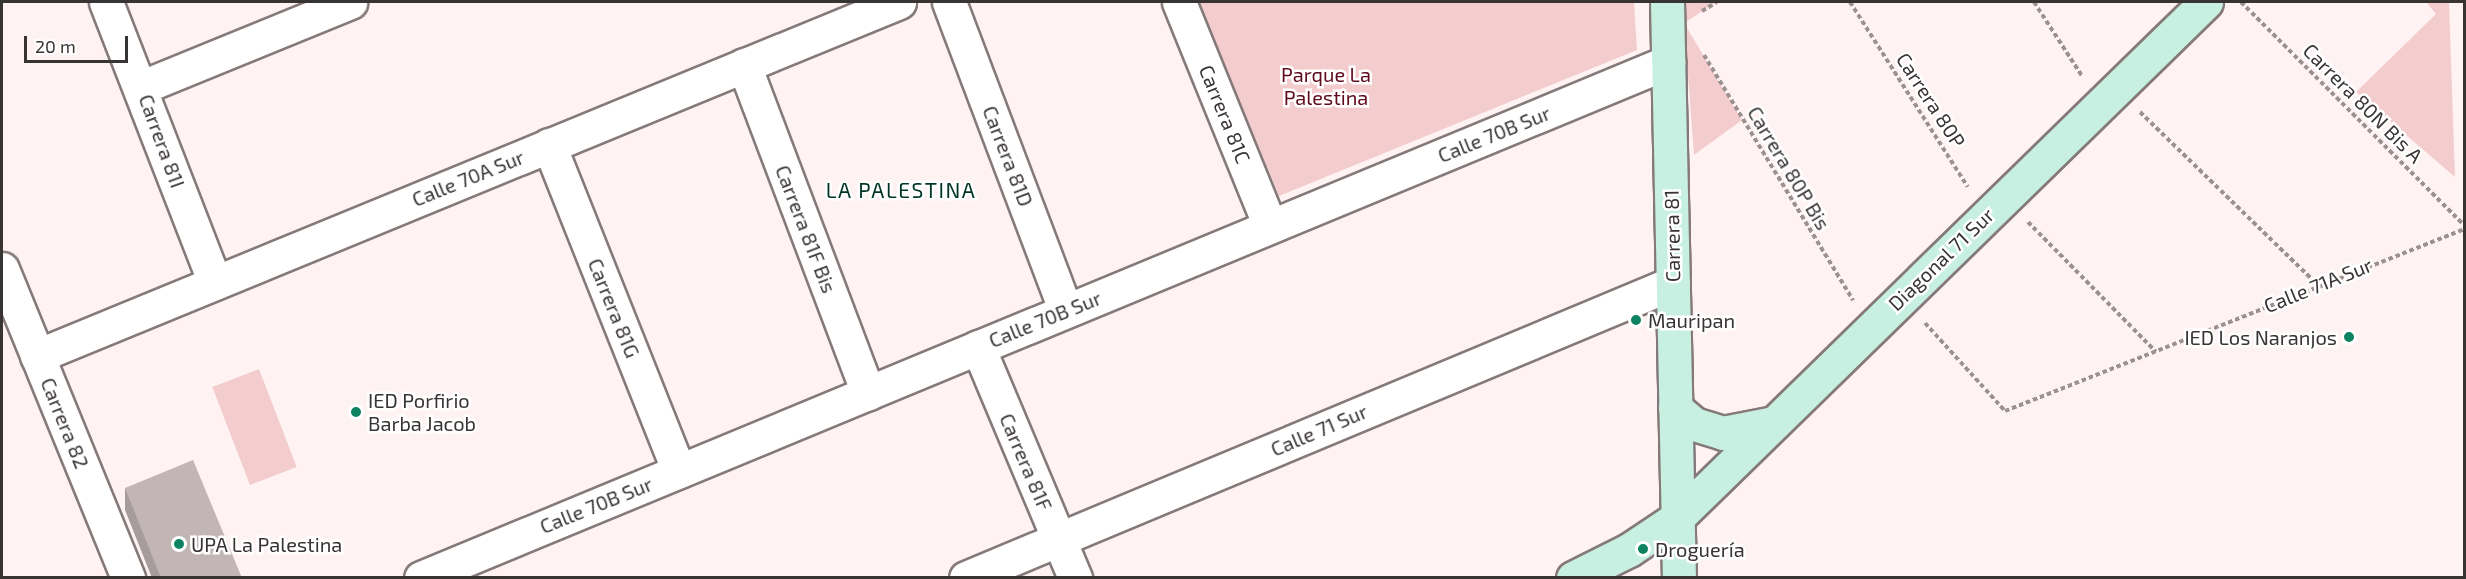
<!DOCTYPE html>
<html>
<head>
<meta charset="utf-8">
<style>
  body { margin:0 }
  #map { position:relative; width:2466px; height:579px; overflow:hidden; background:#fff2f2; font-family:"Exo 2",sans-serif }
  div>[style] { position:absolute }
  .green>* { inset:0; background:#f3cdce; transform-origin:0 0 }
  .path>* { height:4px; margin-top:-2px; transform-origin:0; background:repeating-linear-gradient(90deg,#9a9191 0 4.5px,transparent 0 7.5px) }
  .roads { filter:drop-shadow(2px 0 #857979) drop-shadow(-2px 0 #857979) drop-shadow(0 2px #857979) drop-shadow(0 -2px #857979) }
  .street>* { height:33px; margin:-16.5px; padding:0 16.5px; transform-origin:16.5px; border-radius:16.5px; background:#fff }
  .secondary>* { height:33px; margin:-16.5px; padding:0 16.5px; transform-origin:16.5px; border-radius:16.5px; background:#c7f0e2 }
  .wall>* { inset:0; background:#a69c9c }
  .building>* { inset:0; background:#c1b5b5 }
  .dots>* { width:16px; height:16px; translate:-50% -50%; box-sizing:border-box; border:3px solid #fff; border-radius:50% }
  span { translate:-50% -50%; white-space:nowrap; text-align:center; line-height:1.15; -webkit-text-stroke:5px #fff; paint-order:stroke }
  .park-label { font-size:20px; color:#5f0b1c }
  .street-label { font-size:20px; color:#393434 }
  .poi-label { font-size:20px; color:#393434 }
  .left { translate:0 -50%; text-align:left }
  .right { translate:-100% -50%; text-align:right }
  .neighbourhood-label { font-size:21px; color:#003526; letter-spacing:1.5px }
  .frame { position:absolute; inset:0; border:3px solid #393434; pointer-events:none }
  .scale { position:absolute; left:24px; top:36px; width:104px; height:27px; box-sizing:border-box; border:3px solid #393434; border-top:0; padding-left:8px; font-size:18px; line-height:21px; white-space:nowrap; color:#393434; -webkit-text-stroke:4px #fff; paint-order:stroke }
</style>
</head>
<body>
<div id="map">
  <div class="green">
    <div style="clip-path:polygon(1198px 2px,1634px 2px,1637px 50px,1279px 196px)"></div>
    <div style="clip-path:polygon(1684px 2px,1717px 2px,1684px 23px,1742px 120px,1694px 155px,1684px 22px)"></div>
    <div style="clip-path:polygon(2426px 2px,2449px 2px,2455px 177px,2356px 92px,2436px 14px)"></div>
    <div style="left:259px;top:369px;width:105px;height:50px;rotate:69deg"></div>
  </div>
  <div class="path">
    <div style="left:1850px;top:2px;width:219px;rotate:57.5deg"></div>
    <div style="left:2034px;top:2px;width:88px;rotate:57deg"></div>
    <div style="left:2241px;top:2px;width:315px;rotate:45deg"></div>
    <div style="left:1702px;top:11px;width:17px;rotate:-31deg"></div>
    <div style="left:1704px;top:55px;width:287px;rotate:58.7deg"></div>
    <div style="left:2140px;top:112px;width:245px;rotate:44.2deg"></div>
    <div style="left:2028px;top:222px;width:182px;rotate:45.4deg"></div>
    <div style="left:1925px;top:323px;width:119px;rotate:47.7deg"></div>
    <div style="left:2005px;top:411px;width:494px;rotate:-21.6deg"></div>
  </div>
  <div class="roads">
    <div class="street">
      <div style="left:106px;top:2px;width:301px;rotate:68.8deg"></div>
      <div style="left:949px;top:2px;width:330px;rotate:69.3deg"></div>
      <div style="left:1179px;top:2px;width:242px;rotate:67.9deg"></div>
      <div style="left:744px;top:65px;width:351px;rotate:69.3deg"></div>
      <div style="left:142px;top:87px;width:225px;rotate:-22.2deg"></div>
      <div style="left:549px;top:145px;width:351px;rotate:68.3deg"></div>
      <div style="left:2px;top:269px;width:334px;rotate:67.8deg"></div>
      <div style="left:978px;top:347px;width:251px;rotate:67.2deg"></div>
      <div style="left:37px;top:356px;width:932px;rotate:-22.33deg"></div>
      <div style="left:421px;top:578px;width:1350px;rotate:-22.48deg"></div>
      <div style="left:966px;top:578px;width:766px;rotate:-22.65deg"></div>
    </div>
    <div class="secondary">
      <div style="left:1667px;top:2px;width:576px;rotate:88.81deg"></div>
      <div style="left:1675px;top:408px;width:25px;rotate:40deg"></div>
      <div style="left:1694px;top:424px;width:30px;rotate:17deg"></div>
      <div style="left:1723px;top:433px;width:52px;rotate:-11.1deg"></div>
      <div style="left:1573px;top:578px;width:63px;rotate:-26.6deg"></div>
      <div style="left:1629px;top:550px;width:58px;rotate:-33.7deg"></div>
      <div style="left:1677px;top:518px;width:739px;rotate:-44.29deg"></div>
    </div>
  </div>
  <div class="wall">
    <div style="clip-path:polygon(125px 488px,242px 578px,152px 578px,125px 510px)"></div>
  </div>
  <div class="building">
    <div style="clip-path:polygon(193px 460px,242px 578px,161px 578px,125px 488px)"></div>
  </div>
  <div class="dots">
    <div style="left:1636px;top:320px;background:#0e8362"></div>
    <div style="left:2349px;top:337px;background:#0e8362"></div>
    <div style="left:356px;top:412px;background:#0e8362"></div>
    <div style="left:179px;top:544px;background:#0e8362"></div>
    <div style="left:1643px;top:549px;background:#0e8362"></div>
  </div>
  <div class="park-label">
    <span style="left:1326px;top:86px">Parque La<br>Palestina</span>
  </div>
  <div class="street-label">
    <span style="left:1931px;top:100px;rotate:57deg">Carrera 80P</span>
    <span style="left:2363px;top:103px;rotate:45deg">Carrera 80N Bis A</span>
    <span style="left:1225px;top:114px;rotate:68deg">Carrera 81C</span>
    <span style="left:1494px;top:134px;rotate:-22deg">Calle 70B Sur</span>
    <span style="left:162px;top:141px;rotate:70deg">Carrera 81I</span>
    <span style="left:1008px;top:156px;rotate:69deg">Carrera 81D</span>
    <span style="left:1789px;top:168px;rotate:59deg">Carrera 80P Bis</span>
    <span style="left:468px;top:178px;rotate:-22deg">Calle 70A Sur</span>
    <span style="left:806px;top:229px;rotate:69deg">Carrera 81F Bis</span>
    <span style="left:1672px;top:236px;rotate:-91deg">Carrera 81</span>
    <span style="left:1941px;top:259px;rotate:-44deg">Diagonal 71 Sur</span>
    <span style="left:2318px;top:285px;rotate:-22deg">Calle 71A Sur</span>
    <span style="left:614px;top:308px;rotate:68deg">Carrera 81G</span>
    <span style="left:1045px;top:319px;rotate:-22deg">Calle 70B Sur</span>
    <span style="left:65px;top:423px;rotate:68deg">Carrera 82</span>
    <span style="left:1319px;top:430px;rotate:-23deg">Calle 71 Sur</span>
    <span style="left:1026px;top:462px;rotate:67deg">Carrera 81F</span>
    <span style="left:596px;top:505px;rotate:-22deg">Calle 70B Sur</span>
  </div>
  <div class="poi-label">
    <span class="left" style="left:1648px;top:320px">Mauripan</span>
    <span class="right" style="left:2337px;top:337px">IED Los Naranjos</span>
    <span class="left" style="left:368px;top:412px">IED Porfirio<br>Barba Jacob</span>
    <span class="left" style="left:191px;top:544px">UPA La Palestina</span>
    <span class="left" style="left:1655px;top:549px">Droguería</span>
  </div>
  <div class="neighbourhood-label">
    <span style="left:901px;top:190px">LA PALESTINA</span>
  </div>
  <div class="frame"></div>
  <div class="scale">20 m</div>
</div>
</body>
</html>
